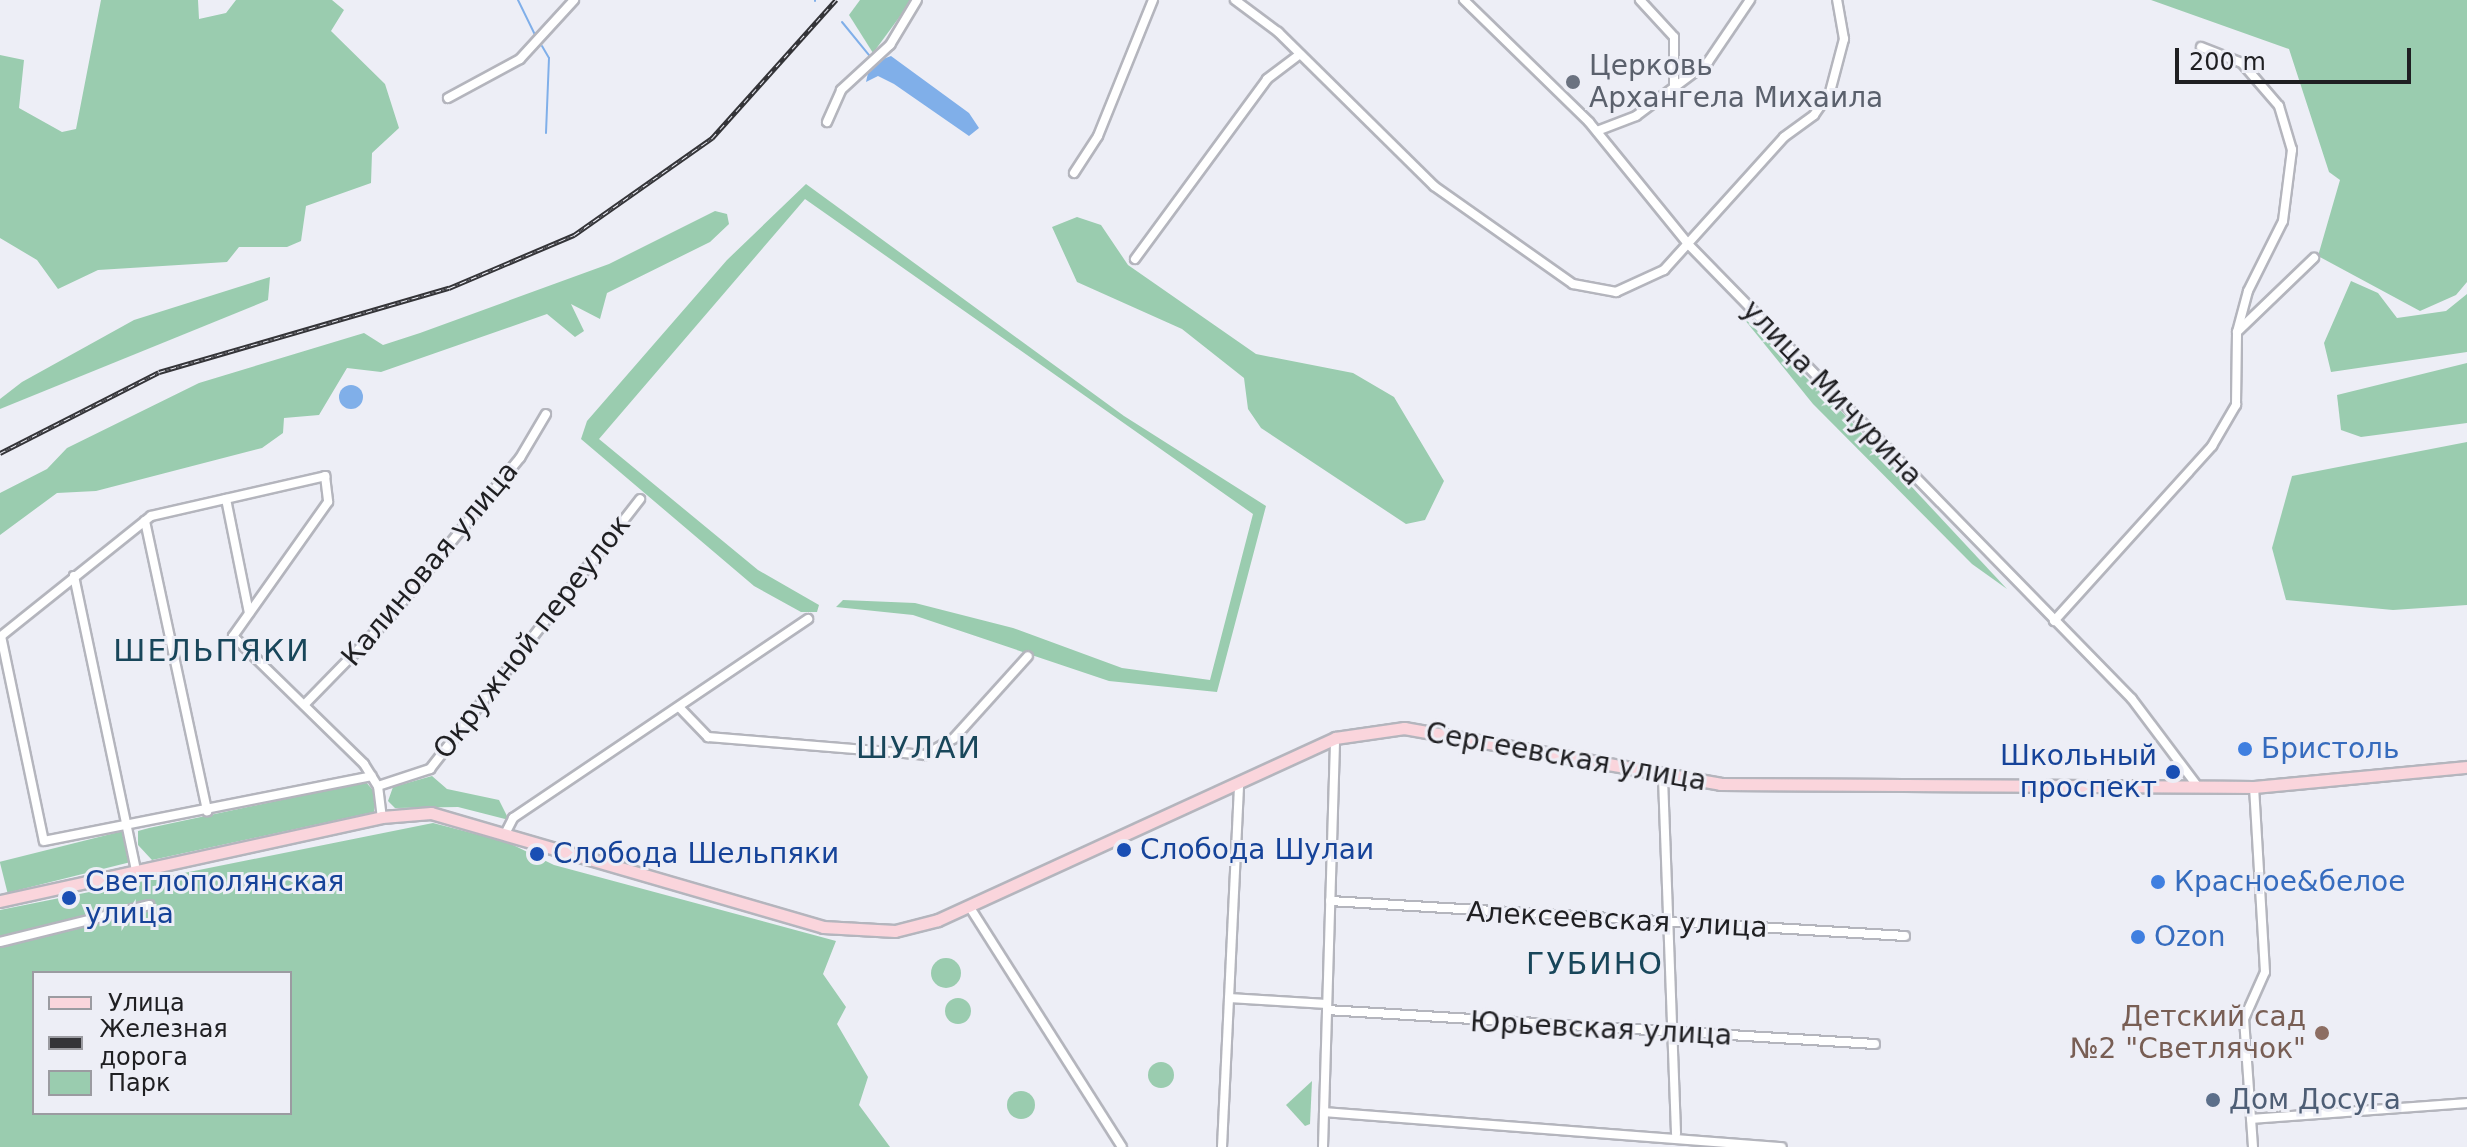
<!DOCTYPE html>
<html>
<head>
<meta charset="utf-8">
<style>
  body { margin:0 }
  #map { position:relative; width:2467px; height:1147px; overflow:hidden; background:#edeef6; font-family:"DejaVu Sans",sans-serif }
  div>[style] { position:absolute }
  .green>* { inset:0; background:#9accaf; transform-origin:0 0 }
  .round { border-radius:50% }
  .water>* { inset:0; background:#80afe9 }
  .stream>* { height:2px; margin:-1px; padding:0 1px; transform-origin:1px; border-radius:1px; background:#80afe9 }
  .roads { filter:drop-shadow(2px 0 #b4b5bd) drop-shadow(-2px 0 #b4b5bd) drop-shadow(0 2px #b4b5bd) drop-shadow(0 -2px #b4b5bd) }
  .street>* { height:8px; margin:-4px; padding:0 4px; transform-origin:4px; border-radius:4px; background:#fff }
  .secondary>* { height:11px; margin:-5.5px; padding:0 5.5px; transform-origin:5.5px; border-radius:5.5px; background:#fad5dc }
  .rail>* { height:5px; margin-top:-2.5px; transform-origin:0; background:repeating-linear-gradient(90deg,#edeef6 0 6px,#343438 0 12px); box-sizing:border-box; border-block:2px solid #343438 }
  .dots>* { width:22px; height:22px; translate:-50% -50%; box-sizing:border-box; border:4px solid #edeef6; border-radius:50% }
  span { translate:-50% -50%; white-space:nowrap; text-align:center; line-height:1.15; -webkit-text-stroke:6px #edeef6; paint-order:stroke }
  .worship-label { font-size:28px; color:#5b616d }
  .left { translate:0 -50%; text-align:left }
  .street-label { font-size:28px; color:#1f1f22 }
  .shop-label { font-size:28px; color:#366cbe }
  .transit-label { font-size:28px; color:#164399 }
  .right { translate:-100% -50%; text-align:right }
  .education-label { font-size:28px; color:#785e54 }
  .service-label { font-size:28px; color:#4e5e75 }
  .neighbourhood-label { font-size:30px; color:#18465a; letter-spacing:2px }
  .legend { position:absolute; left:32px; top:971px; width:260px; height:144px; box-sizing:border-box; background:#edeef6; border:2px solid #9b9ba1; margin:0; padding:10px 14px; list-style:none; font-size:24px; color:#1f1f22 }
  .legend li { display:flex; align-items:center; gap:16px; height:40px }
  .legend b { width:40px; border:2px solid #9b9ba1 }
  .scale { position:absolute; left:2175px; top:48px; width:236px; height:36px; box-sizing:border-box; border:4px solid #1f1f22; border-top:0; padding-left:10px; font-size:24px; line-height:28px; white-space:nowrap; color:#1f1f22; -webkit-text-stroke:6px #edeef6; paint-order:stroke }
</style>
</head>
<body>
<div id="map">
  <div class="green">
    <div style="clip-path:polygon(101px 0,198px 0,199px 19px,226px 13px,236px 0,332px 0,344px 10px,331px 31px,385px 84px,399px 128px,372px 153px,371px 183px,306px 206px,301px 241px,287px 247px,239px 247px,227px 262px,98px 270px,58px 289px,37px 260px,0 238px,0 55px,24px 60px,19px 108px,62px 132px,76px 129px)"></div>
    <div style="clip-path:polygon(860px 0,912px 0,873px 53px,849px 15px)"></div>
    <div style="clip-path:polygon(2151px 0,2467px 0,2467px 282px,2456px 295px,2420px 311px,2318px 256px,2340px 180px,2329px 172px,2289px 49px)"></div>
    <div style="clip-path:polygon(806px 184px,1124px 416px,1266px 506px,1217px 692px,1109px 681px,913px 615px,836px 607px,843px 600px,915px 603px,1013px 628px,1122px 668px,1210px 680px,1253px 514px,805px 199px,599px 439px,758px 570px,819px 605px,817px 612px,801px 612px,754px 586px,581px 439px,587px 421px,727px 260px)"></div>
    <div style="clip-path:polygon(715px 211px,727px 214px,729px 224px,710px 242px,607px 293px,600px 319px,571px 304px,584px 331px,575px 337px,547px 314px,381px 372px,347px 368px,319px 415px,284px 418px,283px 433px,262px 448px,96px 491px,57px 493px,0 535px,0 493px,47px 469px,67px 448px,199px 383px,364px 333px,383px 345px,420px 333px,609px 264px)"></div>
    <div style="clip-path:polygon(1077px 217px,1101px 225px,1128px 265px,1256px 354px,1353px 373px,1394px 397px,1444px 481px,1425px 520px,1406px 524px,1261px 428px,1248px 409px,1244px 378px,1182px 329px,1077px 282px,1052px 227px)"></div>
    <div style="clip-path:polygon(270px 277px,268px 300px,0 409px,0 399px,22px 382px,134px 320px)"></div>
    <div style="clip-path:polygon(2351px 281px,2378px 293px,2397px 318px,2446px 311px,2467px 294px,2467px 352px,2331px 372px,2324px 343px)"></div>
    <div style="clip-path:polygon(1740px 314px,1841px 411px,2007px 589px,1972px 564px,1813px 404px)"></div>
    <div style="clip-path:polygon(2467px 363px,2467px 423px,2361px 437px,2341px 430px,2337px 395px)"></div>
    <div style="clip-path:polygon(2467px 442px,2467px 605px,2393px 610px,2286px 600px,2272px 548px,2292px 476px)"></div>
    <div style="clip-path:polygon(432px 776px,447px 789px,499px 800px,509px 820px,458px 807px,395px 808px,388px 801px,393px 787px)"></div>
    <div style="clip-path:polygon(366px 782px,376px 794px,374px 812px,152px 860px,138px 845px,138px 831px,149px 828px)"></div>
    <div style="clip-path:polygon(evenodd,433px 823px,507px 842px,554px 865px,836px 941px,823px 974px,846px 1007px,837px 1024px,868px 1077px,859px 1105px,890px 1147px,0 1147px,0 910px,433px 823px,34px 973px,290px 973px,290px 1113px,34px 1113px,34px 973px)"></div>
    <div style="left:123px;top:831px;width:32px;height:127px;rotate:76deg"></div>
    <div class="round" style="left:931px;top:958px;width:30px;height:30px"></div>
    <div class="round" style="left:945px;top:998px;width:26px;height:26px"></div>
    <div class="round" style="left:1148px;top:1062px;width:26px;height:26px"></div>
    <div style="clip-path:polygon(1312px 1081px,1310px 1124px,1305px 1126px,1286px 1105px)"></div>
    <div class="round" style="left:1007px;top:1091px;width:28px;height:28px"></div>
  </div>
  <div class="water">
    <div style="clip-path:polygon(891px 56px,969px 113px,979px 128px,969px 136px,894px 84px,878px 76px,866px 82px,870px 64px)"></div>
    <div class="round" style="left:339px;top:385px;width:24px;height:24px"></div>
  </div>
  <div class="stream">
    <div style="left:518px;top:0;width:39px;rotate:64deg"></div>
    <div style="left:815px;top:0;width:1px;rotate:90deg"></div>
    <div style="left:842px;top:22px;width:43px;rotate:50.7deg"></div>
    <div style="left:542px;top:46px;width:14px;rotate:60deg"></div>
    <div style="left:549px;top:58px;width:75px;rotate:92.3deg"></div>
  </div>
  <div class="roads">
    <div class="street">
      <div style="left:1235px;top:0;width:54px;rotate:36.7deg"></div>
      <div style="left:1278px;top:32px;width:219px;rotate:44.6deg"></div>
      <div style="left:1434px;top:186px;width:170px;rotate:35.2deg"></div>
      <div style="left:1573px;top:284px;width:44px;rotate:10.5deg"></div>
      <div style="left:1616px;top:292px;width:53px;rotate:-24.6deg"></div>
      <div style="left:1664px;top:270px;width:179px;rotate:-47.9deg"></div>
      <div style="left:1784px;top:137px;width:37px;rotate:-36deg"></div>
      <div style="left:1814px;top:115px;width:28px;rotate:-55deg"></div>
      <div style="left:1830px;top:92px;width:55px;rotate:-75.2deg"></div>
      <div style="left:1844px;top:39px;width:40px;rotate:-100deg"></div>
      <div style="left:1464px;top:0;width:175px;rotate:44.3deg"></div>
      <div style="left:1589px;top:122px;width:159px;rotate:50.9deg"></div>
      <div style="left:1689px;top:245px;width:634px;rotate:45.7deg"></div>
      <div style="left:2132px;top:699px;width:110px;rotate:53.1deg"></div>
      <div style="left:1640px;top:0;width:50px;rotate:47.4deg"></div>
      <div style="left:1674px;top:37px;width:49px;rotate:90deg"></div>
      <div style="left:448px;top:98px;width:82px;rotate:-28.4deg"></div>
      <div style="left:520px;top:59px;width:80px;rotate:-47.5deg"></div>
      <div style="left:827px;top:122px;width:35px;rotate:-66deg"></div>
      <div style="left:841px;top:90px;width:67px;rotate:-42.6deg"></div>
      <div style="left:890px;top:45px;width:52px;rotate:-59deg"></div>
      <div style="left:1597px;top:131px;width:42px;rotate:-21deg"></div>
      <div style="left:1636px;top:116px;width:90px;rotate:-36.9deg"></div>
      <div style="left:1708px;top:62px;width:75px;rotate:-55.9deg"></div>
      <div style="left:1074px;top:173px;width:44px;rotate:-57deg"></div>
      <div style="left:1098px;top:136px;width:147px;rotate:-68deg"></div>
      <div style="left:1135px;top:259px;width:223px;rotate:-53.7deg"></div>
      <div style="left:1267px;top:79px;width:40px;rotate:-37deg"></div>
      <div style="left:2237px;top:332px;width:107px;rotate:-43.9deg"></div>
      <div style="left:226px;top:499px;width:116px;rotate:78.6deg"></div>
      <div style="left:145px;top:521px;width:297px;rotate:77.9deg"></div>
      <div style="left:74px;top:576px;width:300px;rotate:78.1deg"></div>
      <div style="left:2054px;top:621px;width:236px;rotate:-47.9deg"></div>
      <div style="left:2212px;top:446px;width:48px;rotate:-59.7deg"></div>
      <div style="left:2236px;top:405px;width:73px;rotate:-89.2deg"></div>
      <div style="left:2237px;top:332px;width:42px;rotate:-75deg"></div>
      <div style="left:2248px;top:291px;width:78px;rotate:-63.4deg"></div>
      <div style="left:2283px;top:221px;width:72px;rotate:-82.8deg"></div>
      <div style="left:2292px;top:150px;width:46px;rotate:-106.5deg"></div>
      <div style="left:2279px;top:106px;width:57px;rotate:-130.7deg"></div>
      <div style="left:2242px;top:63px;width:44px;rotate:-158.7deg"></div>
      <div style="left:1px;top:636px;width:209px;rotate:78.2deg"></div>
      <div style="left:44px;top:841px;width:334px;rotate:-11.2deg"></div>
      <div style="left:0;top:637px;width:193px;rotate:-38.7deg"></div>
      <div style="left:151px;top:516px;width:179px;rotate:-12.9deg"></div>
      <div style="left:325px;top:476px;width:26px;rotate:83deg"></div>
      <div style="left:328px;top:502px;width:164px;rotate:125.3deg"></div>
      <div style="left:233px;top:636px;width:183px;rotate:44.3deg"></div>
      <div style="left:364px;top:764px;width:26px;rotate:58deg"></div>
      <div style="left:378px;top:786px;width:31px;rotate:83deg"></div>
      <div style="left:304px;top:705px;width:122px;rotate:-45.7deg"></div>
      <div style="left:389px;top:618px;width:207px;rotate:-50.7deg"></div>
      <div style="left:520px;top:458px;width:51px;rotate:-59.4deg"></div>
      <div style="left:679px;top:707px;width:42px;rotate:46deg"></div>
      <div style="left:708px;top:737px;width:218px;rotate:4.7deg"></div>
      <div style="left:925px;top:755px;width:34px;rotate:-30deg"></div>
      <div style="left:954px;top:738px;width:110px;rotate:-47.9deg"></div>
      <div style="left:1663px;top:778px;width:356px;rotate:87.9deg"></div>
      <div style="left:378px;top:786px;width:55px;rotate:-18.1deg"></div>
      <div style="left:430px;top:769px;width:342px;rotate:-52.1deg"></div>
      <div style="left:505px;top:834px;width:18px;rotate:-63deg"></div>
      <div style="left:513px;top:818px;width:356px;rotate:-34deg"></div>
      <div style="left:1330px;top:901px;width:576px;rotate:3.48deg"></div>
      <div style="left:969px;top:906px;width:285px;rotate:57.6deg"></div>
      <div style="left:0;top:942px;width:154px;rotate:-13.9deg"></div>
      <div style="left:1229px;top:998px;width:98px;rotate:3.5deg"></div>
      <div style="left:1327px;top:1010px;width:549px;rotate:3.55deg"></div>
      <div style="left:1324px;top:1112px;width:459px;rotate:4.4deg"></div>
      <div style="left:2251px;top:1119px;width:217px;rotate:-4.2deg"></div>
      <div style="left:1222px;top:1147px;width:365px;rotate:-87.3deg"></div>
      <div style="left:1323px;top:1147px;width:409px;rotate:-88.3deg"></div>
      <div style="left:2253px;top:1147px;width:128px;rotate:-94deg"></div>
      <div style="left:2244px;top:1019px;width:51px;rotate:-65.9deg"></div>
      <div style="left:2265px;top:972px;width:185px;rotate:-93.4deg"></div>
    </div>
    <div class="secondary">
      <div style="left:0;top:901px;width:391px;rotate:-12.4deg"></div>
      <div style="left:382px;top:817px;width:49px;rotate:-4.7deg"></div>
      <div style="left:431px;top:813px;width:408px;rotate:16.2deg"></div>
      <div style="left:823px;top:927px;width:72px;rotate:3.2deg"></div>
      <div style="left:895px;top:931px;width:44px;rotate:-14.3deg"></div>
      <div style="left:938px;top:920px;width:437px;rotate:-24.6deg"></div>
      <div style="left:1335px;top:738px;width:70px;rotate:-8.2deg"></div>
      <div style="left:1404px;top:728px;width:321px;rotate:10deg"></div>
      <div style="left:1720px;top:784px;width:534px;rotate:0.32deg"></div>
      <div style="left:2254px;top:787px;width:214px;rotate:-5.4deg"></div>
    </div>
  </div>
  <div class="rail">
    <div style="left:0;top:453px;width:178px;rotate:-27deg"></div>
    <div style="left:159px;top:372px;width:302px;rotate:-16.2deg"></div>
    <div style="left:449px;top:288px;width:136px;rotate:-23deg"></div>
    <div style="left:574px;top:235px;width:169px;rotate:-35.1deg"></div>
    <div style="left:712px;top:138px;width:186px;rotate:-48.1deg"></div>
  </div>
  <div class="dots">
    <div style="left:1573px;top:82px;background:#6b7280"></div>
    <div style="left:2245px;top:749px;background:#3f7fe0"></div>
    <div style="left:2173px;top:772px;background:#1a4fb4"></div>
    <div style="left:1124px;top:850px;background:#1a4fb4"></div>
    <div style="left:537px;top:854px;background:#1a4fb4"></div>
    <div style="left:2158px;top:882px;background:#3f7fe0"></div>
    <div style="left:69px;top:898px;background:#1a4fb4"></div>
    <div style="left:2138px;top:937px;background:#3f7fe0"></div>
    <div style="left:2322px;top:1033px;background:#8d6e63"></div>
    <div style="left:2213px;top:1100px;background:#5c6f8a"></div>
  </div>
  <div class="worship-label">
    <span class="left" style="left:1589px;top:82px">Церковь<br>Архангела Михаила</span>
  </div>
  <div class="street-label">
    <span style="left:1832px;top:393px;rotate:46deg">улица Мичурина</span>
    <span style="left:430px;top:564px;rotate:-50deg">Калиновая улица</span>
    <span style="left:532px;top:637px;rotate:-52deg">Окружной переулок</span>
    <span style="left:1566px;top:757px;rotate:10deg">Сергеевская улица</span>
    <span style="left:1617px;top:920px;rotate:3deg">Алексеевская улица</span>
    <span style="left:1601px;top:1029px;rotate:3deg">Юрьевская улица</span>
  </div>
  <div class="shop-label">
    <span class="left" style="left:2261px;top:749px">Бристоль</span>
    <span class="left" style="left:2174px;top:882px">Красное&amp;белое</span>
    <span class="left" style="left:2154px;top:937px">Ozon</span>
  </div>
  <div class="transit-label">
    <span class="right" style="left:2157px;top:772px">Школьный<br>проспект</span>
    <span class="left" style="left:1140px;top:850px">Слобода Шулаи</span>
    <span class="left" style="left:553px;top:854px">Слобода Шельпяки</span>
    <span class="left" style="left:85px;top:898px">Светлополянская<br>улица</span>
  </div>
  <div class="education-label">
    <span class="right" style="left:2306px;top:1033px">Детский сад<br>№2 "Светлячок"</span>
  </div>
  <div class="service-label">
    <span class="left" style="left:2229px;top:1100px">Дом Досуга</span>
  </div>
  <div class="neighbourhood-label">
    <span style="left:212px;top:651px">ШЕЛЬПЯКИ</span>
    <span style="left:919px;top:748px">ШУЛАИ</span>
    <span style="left:1595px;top:964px">ГУБИНО</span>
  </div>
  <ul class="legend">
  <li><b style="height:10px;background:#fad5dc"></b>Улица</li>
  <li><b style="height:10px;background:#343438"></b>Железная дорога</li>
  <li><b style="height:22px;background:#9accaf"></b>Парк</li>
  </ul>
  <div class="scale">200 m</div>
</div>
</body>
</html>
